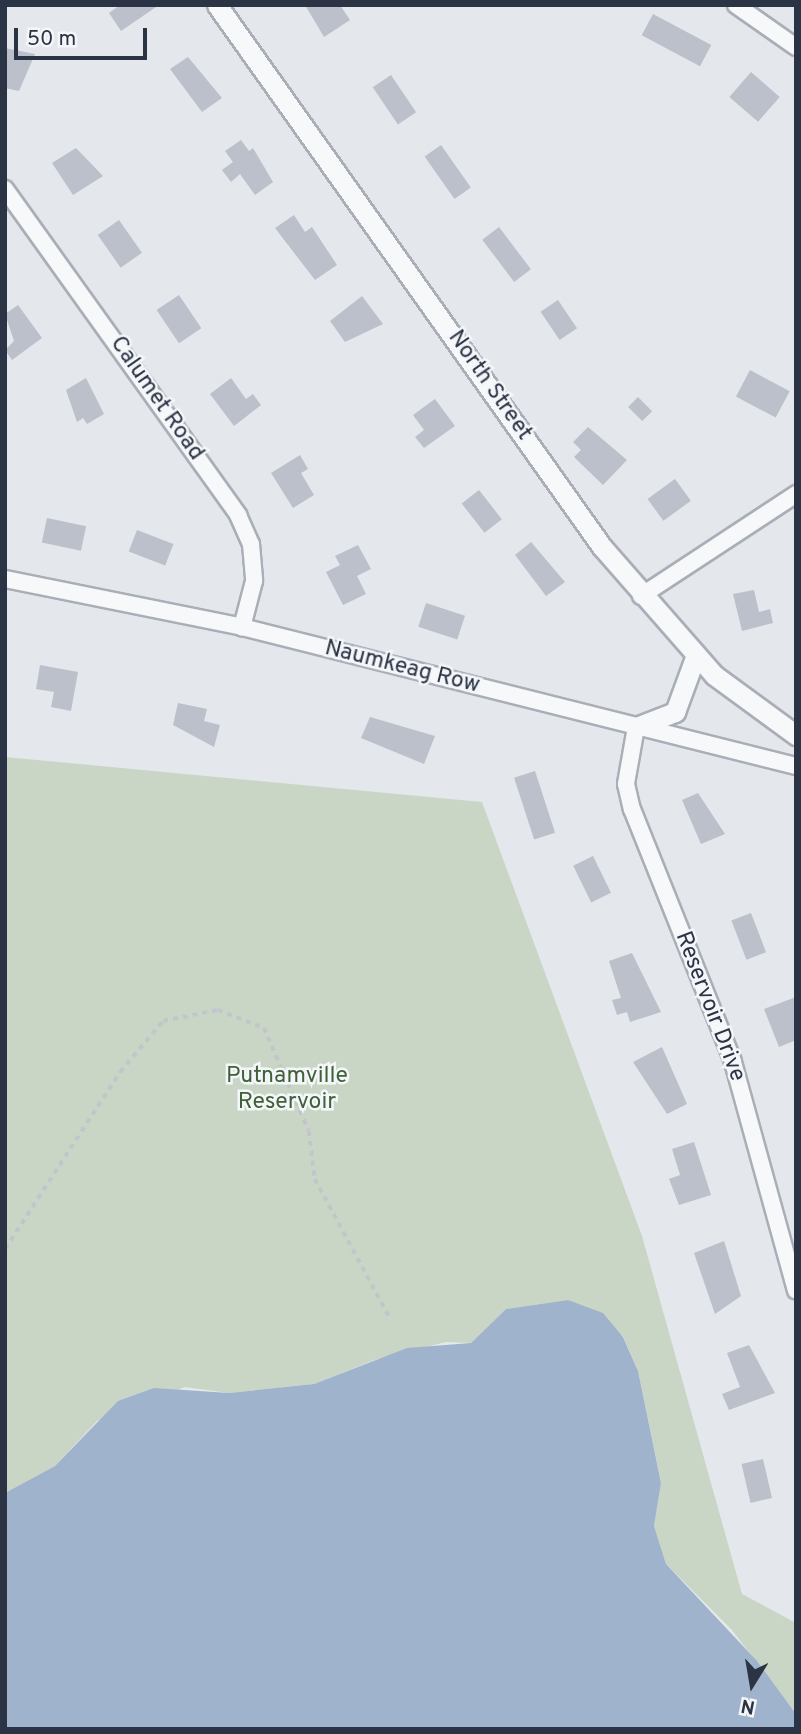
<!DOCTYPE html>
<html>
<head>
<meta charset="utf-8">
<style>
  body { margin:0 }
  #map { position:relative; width:801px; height:1734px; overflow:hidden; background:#e4e7ec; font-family:Overpass,sans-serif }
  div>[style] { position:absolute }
  .green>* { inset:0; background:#c9d6c5 }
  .water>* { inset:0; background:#9fb4cc }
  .building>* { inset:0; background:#bbc0ca; transform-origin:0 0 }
  .path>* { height:3.5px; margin-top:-1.75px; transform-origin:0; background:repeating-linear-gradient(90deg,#c2c5cb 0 5px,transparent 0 10px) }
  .roads { filter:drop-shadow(2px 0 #a9aeb7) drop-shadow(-2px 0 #a9aeb7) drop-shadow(0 2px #a9aeb7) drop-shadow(0 -2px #a9aeb7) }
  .minor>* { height:16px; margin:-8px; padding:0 8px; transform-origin:8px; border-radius:8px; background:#f7f8fa }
  .tertiary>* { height:19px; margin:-9.5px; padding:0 9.5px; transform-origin:9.5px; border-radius:9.5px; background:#f7f8fa }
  span { translate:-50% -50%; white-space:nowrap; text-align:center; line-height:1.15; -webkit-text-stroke:5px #f4f6f9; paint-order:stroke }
  .street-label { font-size:23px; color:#2b3445 }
  .park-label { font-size:23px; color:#3f6138 }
  .frame { position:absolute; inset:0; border:7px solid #2b3445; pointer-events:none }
  .north { position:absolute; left:717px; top:1650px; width:70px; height:70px; -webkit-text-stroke:5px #f4f6f9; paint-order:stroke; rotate:191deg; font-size:19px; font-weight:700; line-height:28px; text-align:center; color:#2b3445 }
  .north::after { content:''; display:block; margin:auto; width:24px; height:32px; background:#2b3445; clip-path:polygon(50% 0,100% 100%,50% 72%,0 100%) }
  .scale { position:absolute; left:14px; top:28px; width:133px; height:32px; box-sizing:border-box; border:4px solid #2b3445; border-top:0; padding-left:9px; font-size:21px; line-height:24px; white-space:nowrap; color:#2b3445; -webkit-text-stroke:5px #f4f6f9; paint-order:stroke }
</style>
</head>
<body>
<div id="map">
  <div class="green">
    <div style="clip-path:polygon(5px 757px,482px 802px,642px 1236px,742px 1594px,796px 1623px,796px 1714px,732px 1630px,666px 1564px,654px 1526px,661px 1482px,638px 1371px,623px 1336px,568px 1300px,506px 1309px,471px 1343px,446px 1342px,374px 1360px,314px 1384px,229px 1393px,185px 1387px,97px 1421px,55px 1466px,5px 1493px)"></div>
  </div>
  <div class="water">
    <div style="clip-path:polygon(568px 1300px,603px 1313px,623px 1337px,638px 1371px,661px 1483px,654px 1526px,666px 1564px,757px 1661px,796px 1714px,796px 1729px,5px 1729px,5px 1493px,55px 1466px,118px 1401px,154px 1388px,229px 1393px,314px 1384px,407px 1348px,471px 1343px,506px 1309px)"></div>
  </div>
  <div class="building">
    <div style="clip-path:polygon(120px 5px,159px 5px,121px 31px,109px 13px)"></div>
    <div style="clip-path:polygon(305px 5px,340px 5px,350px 20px,324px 37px)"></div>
    <div style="left:653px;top:14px;width:66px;height:24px;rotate:28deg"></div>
    <div style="clip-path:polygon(5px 48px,35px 54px,19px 91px,5px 88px)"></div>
    <div style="clip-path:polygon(188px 57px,222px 98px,202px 112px,170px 69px)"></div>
    <div style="left:751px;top:72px;width:38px;height:33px;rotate:41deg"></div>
    <div style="left:391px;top:75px;width:45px;height:22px;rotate:56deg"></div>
    <div style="clip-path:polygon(241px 140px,249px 151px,253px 148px,273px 182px,255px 195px,240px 174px,231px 182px,222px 170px,233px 162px,225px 151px)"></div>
    <div style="left:441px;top:145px;width:52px;height:20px;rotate:55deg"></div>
    <div style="clip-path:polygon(76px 148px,103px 176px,73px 195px,52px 163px)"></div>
    <div style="clip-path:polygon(294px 215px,305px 232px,312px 227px,337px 265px,315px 280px,275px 228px)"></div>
    <div style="left:119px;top:220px;width:40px;height:26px;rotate:55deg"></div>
    <div style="left:499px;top:227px;width:53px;height:21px;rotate:53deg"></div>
    <div style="left:179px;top:295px;width:40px;height:27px;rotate:56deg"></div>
    <div style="clip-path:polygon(362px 296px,383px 324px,345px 342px,330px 321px)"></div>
    <div style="left:558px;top:300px;width:34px;height:21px;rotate:56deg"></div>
    <div style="clip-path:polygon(18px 305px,42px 338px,12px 360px,5px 350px,14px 341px,5px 314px)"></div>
    <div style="left:750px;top:370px;width:45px;height:30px;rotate:28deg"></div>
    <div style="clip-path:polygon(86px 378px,104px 414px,87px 424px,83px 418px,77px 422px,66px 390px)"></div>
    <div style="clip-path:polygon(231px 378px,246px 399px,253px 394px,261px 405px,234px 426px,210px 394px)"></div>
    <div style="left:638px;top:397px;width:20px;height:14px;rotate:45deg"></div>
    <div style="clip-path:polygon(435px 399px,455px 426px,424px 448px,415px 437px,424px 430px,413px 415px)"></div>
    <div style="clip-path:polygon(588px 427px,627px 460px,603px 485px,574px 457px,581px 450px,573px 442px)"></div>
    <div style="clip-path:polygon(300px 455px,308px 469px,301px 473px,314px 495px,293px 508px,271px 473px)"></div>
    <div style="left:675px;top:479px;width:27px;height:34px;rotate:54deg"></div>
    <div style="left:479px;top:490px;width:37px;height:22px;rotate:52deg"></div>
    <div style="left:47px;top:518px;width:40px;height:25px;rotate:12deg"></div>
    <div style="left:137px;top:530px;width:39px;height:23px;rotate:21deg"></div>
    <div style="clip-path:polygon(531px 542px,565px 582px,546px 596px,515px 555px)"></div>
    <div style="clip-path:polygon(358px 545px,371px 569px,357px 576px,366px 594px,343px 605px,326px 572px,340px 565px,335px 556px)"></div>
    <div style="clip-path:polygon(754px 590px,759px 612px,770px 609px,773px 623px,742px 631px,733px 594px)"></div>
    <div style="left:426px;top:603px;width:41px;height:25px;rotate:18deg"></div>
    <div style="clip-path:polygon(40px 665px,78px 672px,71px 711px,51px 707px,54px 692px,36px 689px)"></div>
    <div style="clip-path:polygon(178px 703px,207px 709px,204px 721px,220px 725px,214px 747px,173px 725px)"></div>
    <div style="clip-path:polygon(370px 717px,435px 736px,424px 764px,361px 738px)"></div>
    <div style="left:535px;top:771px;width:65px;height:22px;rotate:72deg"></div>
    <div style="clip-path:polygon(698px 793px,725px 834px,701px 844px,682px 800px)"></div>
    <div style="left:593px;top:856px;width:41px;height:22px;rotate:64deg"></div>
    <div style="left:751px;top:913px;width:42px;height:21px;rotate:69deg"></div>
    <div style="clip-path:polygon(632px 953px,661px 1012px,630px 1022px,627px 1012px,617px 1015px,612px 1000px,621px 998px,609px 961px)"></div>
    <div style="clip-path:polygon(796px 997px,796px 1040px,779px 1047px,764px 1009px)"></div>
    <div style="clip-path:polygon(662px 1047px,687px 1104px,667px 1114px,633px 1062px)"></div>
    <div style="clip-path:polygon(694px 1142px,711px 1195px,679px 1205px,669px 1179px,680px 1175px,672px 1149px)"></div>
    <div style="clip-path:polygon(724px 1241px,741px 1296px,715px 1314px,694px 1253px)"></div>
    <div style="clip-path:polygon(749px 1345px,775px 1393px,729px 1410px,722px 1394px,740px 1387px,727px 1353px)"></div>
    <div style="left:763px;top:1459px;width:40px;height:22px;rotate:77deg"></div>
  </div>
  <div class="path">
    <div style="left:5px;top:1249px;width:211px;rotate:-57deg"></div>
    <div style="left:120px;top:1072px;width:67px;rotate:-49.9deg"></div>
    <div style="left:163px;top:1021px;width:56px;rotate:-11.3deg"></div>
    <div style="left:218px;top:1010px;width:49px;rotate:21.4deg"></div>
    <div style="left:264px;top:1028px;width:112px;rotate:66.4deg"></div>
    <div style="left:309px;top:1131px;width:48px;rotate:82.9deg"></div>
    <div style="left:315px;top:1179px;width:158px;rotate:61.7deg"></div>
  </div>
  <div class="roads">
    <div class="minor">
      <div style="left:736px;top:5px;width:73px;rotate:35deg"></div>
      <div style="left:5px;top:189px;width:401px;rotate:54.4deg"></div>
      <div style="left:238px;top:515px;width:32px;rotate:66deg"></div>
      <div style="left:251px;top:544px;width:37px;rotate:85deg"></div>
      <div style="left:254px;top:581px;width:48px;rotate:104.6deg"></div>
      <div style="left:5px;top:579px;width:242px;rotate:11.4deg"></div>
      <div style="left:242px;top:627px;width:571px;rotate:14.08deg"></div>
      <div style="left:641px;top:596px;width:186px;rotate:-33.3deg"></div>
      <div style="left:636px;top:727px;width:58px;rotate:100deg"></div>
      <div style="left:626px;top:784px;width:26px;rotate:77deg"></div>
      <div style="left:632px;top:809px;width:272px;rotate:68.2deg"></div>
      <div style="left:733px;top:1062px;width:237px;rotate:74.6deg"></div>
    </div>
    <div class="tertiary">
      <div style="left:217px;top:5px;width:665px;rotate:54.61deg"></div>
      <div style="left:602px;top:547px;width:170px;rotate:48.8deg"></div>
      <div style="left:714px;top:675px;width:102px;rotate:36.2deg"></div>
      <div style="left:636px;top:727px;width:42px;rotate:-21deg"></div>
      <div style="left:675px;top:712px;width:61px;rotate:-69.8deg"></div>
    </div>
  </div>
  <div class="street-label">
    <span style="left:489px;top:386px;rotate:55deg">North Street</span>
    <span style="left:156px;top:399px;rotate:55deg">Calumet Road</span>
    <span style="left:402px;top:668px;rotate:14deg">Naumkeag Row</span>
    <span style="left:709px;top:1007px;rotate:69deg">Reservoir Drive</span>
  </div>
  <div class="park-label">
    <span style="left:287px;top:1090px">Putnamville<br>Reservoir</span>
  </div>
  <div class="frame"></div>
  <div class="north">N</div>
  <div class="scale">50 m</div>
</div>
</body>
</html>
